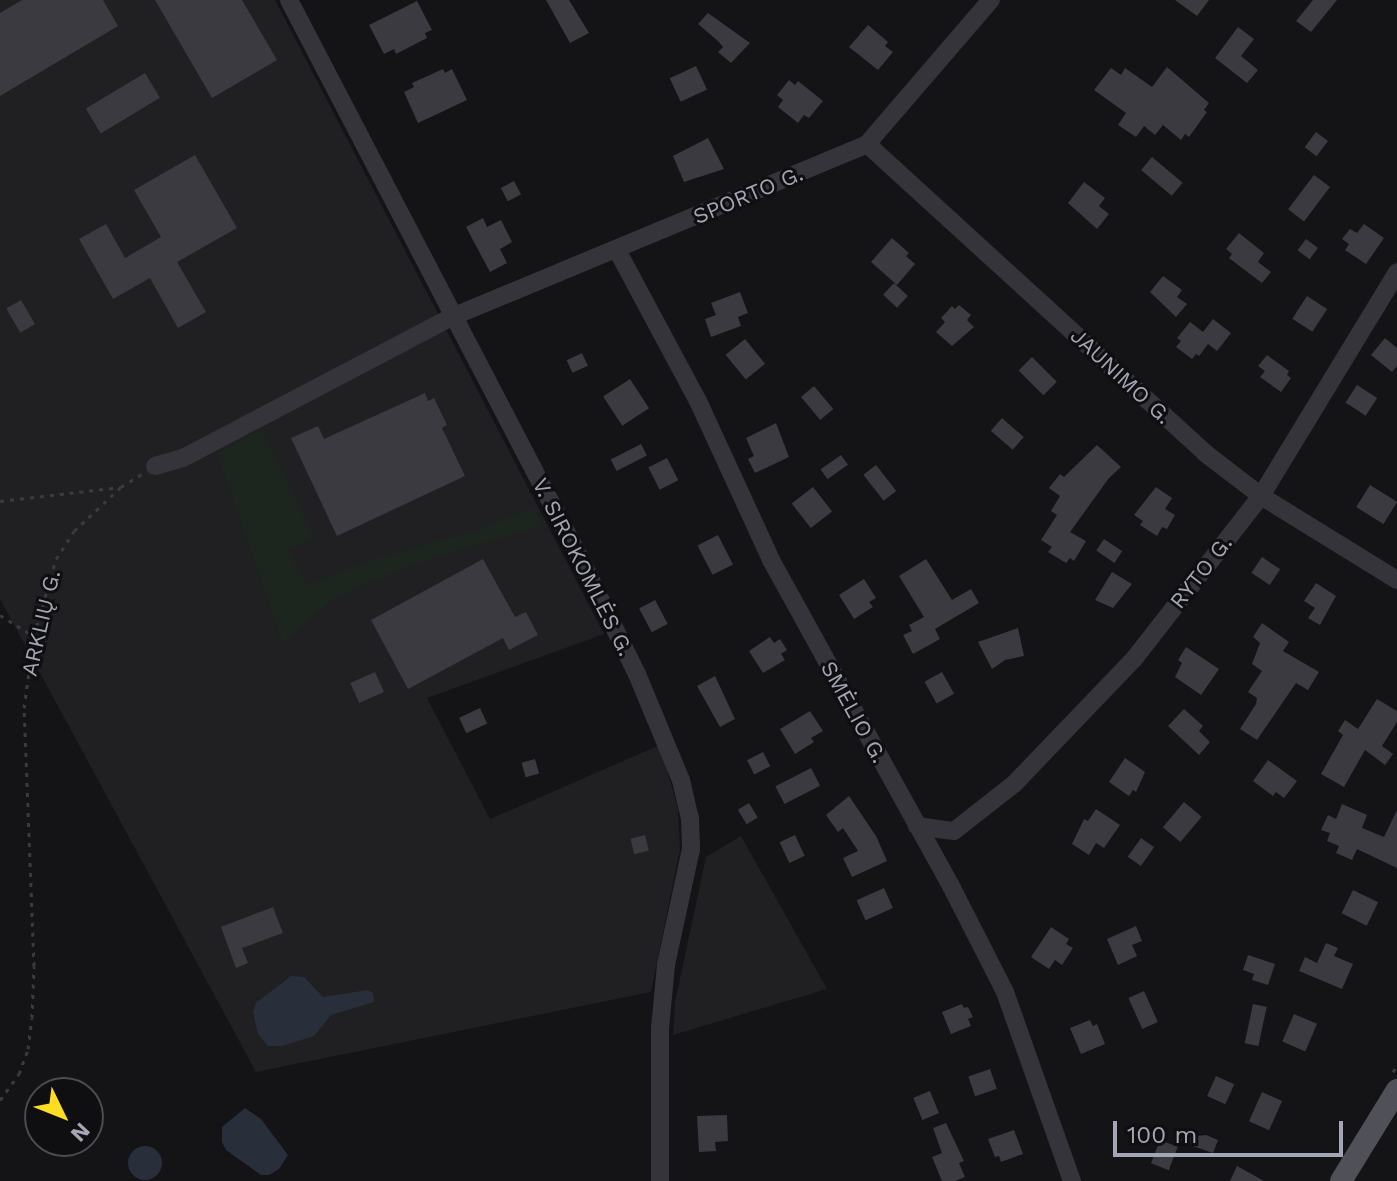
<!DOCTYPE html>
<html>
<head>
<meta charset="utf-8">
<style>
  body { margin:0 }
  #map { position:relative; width:1397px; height:1181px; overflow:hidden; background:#141315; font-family:"Work Sans",sans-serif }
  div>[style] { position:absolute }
  .built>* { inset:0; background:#201f22 }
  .green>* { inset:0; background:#1d251f }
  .water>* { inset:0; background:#292f3a }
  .round { border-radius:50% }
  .building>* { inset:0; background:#3b3a40; transform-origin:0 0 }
  .path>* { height:3px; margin-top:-1.5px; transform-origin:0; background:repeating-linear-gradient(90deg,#3a3b41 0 4px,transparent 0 10px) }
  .minor>* { height:18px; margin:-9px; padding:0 9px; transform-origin:9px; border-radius:9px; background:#34343a }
  .major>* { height:22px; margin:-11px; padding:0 11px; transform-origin:11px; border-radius:11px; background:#505059 }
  span { translate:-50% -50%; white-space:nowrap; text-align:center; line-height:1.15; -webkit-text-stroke:6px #0f0e10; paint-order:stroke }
  .street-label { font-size:22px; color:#a4a6b6 }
  .north { position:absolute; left:24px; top:1077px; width:80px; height:80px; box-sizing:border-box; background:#0f0e10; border:2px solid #4b4b52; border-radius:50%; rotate:133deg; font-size:22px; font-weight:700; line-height:32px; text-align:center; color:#a4a6b6 }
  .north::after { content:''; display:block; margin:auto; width:28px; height:36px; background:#fddd23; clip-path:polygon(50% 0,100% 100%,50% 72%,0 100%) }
  .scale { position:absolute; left:1113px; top:1121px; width:230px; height:36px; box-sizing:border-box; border:4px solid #a4a6b6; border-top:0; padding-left:10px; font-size:24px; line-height:28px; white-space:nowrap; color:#a4a6b6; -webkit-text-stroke:6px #0f0e10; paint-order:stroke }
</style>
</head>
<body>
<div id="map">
  <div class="built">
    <div style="clip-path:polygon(0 0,275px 0,604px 634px,427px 698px,490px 819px,660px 745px,678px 809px,680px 849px,651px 992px,256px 1072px,0 599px)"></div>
    <div style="clip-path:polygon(741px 836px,827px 989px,673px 1035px,675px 1002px,706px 857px)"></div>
  </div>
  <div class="green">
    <div style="clip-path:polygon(262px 429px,315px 540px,288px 550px,307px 585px,374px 559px,478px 530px,533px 507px,543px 525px,409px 566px,333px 599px,283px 643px,217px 453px)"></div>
  </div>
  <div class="water">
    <div style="clip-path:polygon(291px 976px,304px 977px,323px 997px,368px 990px,373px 993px,374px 1002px,331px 1015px,314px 1036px,282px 1046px,268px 1046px,258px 1034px,253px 1012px,256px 1003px)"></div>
    <div style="clip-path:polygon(245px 1108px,261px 1119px,288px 1155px,279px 1169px,269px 1175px,261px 1175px,226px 1150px,222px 1142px,222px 1127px)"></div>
    <div class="round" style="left:128px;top:1146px;width:34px;height:34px"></div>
  </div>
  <div class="building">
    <div style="clip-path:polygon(22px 0,103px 0,118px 26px,0 96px,0 13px)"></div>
    <div style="clip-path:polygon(155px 0,242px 0,277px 60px,212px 98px)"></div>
    <div style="clip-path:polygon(546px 0,569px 0,589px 33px,570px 43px)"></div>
    <div style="clip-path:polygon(1175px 0,1209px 0,1197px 16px)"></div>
    <div style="clip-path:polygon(1313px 0,1337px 0,1311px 32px,1296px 21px)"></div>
    <div style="clip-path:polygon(417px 1px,432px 30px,425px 33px,427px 38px,396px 54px,394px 49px,384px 54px,369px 25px)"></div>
    <div style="clip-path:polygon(708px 13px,750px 43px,731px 63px,718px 52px,723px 47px,718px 41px,698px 24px)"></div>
    <div style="clip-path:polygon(868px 25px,888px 42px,885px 46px,893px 52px,878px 70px,849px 47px)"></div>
    <div style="clip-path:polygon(1238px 27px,1254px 39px,1241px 56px,1258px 70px,1247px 83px,1215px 58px)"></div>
    <div style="left:696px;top:66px;width:26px;height:29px;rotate:65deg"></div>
    <div style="clip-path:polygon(1167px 67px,1209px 103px,1204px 110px,1207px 112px,1189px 137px,1185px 134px,1181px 140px,1163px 125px,1155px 135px,1144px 126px,1136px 137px,1118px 125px,1126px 113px,1094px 90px,1111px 68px,1121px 75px,1125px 68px,1152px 87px)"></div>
    <div style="clip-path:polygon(443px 69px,445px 73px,452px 69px,467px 100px,418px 123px,404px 92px,414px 87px,412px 83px)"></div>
    <div style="left:145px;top:73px;width:29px;height:69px;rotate:59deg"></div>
    <div style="clip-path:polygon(789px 80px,795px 85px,798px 81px,823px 101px,809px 118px,804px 115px,798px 123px,778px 107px,783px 100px,777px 95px)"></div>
    <div style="left:1316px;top:132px;width:15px;height:19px;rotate:37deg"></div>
    <div style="clip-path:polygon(708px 138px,724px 169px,684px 182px,673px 156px)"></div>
    <div style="clip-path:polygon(195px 155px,237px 228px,177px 262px,206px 312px,178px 328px,150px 278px,113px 299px,79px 239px,106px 224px,125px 258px,161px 237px,134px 190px)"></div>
    <div style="left:1152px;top:157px;width:40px;height:17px;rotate:40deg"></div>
    <div style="left:1314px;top:175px;width:20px;height:43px;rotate:37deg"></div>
    <div style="left:514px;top:181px;width:15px;height:15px;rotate:62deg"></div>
    <div style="clip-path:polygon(1084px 182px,1105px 198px,1099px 206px,1109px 214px,1097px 229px,1068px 203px)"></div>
    <div style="clip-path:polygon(483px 218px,487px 227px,501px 220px,512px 242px,500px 249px,507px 263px,490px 272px,466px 227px)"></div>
    <div style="clip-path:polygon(1364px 224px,1384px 238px,1366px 264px,1345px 250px,1349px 244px,1342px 239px,1350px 229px,1357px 233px)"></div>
    <div style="clip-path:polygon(1239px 233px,1264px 253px,1258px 262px,1271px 272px,1262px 283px,1229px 258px,1232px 254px,1226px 249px)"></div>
    <div style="clip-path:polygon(892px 238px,909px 253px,906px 256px,915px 264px,897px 285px,871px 262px)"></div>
    <div style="left:1306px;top:239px;width:15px;height:14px;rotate:37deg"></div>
    <div style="clip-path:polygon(1163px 276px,1182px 290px,1177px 297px,1187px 304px,1176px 317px,1150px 292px)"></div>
    <div style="left:894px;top:283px;width:19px;height:16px;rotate:43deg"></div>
    <div style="clip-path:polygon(740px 292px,748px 313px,738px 317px,741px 326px,711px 337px,705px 319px,716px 315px,711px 303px)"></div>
    <div style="left:1307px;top:296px;width:24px;height:27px;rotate:33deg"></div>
    <div style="left:21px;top:300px;width:28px;height:17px;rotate:60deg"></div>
    <div style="clip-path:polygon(959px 305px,971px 315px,967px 320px,974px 327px,952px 346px,936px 332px,945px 322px,941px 318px,952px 306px,955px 309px)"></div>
    <div style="clip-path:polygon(1213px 319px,1231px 333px,1217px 351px,1208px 344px,1199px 356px,1196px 354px,1192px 359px,1176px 347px,1181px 341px,1177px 338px,1190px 322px,1203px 332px)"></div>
    <div style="clip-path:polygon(1385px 338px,1397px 348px,1397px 366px,1392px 372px,1371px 355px)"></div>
    <div style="left:745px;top:339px;width:32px;height:25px;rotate:51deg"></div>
    <div style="left:582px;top:353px;width:14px;height:17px;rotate:65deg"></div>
    <div style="clip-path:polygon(1267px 355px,1289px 371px,1287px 375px,1291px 378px,1281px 392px,1260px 377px,1265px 371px,1258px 366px)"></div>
    <div style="left:1032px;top:357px;width:35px;height:19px;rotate:45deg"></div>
    <div style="left:630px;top:379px;width:35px;height:32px;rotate:57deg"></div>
    <div style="left:1357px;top:385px;width:24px;height:21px;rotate:33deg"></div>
    <div style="left:814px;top:386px;width:30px;height:17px;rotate:50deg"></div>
    <div style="clip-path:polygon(425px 393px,428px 401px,434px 398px,447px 425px,442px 428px,465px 476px,337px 536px,291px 438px,318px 426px,324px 439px)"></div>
    <div style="left:1002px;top:418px;width:29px;height:17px;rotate:41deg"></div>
    <div style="clip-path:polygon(776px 423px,789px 457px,755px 473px,748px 459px,754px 456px,746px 438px)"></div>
    <div style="left:641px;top:444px;width:13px;height:34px;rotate:63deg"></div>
    <div style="clip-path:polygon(1097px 445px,1121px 467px,1109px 478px,1070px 532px,1086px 541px,1074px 561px,1070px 558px,1066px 563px,1048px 552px,1052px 547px,1041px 540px,1057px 515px,1051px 511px,1060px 496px,1049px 488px,1060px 474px,1064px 477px)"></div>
    <div style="left:841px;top:455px;width:12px;height:25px;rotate:55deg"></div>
    <div style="left:667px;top:458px;width:25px;height:21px;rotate:63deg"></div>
    <div style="left:876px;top:465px;width:33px;height:16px;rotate:52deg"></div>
    <div style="left:1370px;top:485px;width:32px;height:26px;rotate:32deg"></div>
    <div style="left:813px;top:487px;width:31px;height:27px;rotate:52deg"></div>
    <div style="clip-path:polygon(1156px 487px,1172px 498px,1165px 509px,1175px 515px,1167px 529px,1162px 527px,1157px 536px,1140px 525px,1143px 521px,1134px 515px)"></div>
    <div style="left:718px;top:535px;width:33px;height:23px;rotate:63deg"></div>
    <div style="left:1104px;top:539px;width:22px;height:14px;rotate:34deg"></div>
    <div style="left:1262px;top:557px;width:22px;height:19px;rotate:34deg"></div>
    <div style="clip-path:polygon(483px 559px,515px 617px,526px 612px,538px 635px,509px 650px,503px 638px,408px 689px,371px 620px)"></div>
    <div style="clip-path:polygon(926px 559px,952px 600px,971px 589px,979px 603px,935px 629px,940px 639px,913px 654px,903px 635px,912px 631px,909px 625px,924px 617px,899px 576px)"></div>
    <div style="clip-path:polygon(1112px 572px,1132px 584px,1113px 608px,1095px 600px)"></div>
    <div style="clip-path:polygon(864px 579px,876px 598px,869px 602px,873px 607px,854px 619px,839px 595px)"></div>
    <div style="clip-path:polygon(1316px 583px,1336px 596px,1320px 625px,1308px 618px,1315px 608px,1304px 601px)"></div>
    <div style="left:655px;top:600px;width:27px;height:18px;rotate:62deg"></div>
    <div style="clip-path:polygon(1262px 623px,1289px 642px,1283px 651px,1319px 672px,1308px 690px,1296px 683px,1257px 740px,1240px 729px,1256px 704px,1257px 698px,1248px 692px,1262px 671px,1252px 664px,1260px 643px,1253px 637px)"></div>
    <div style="clip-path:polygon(1018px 628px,1024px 656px,1005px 660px,992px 669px,978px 642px)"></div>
    <div style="clip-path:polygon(770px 637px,774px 643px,780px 639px,787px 650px,781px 654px,785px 660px,763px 673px,749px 651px)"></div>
    <div style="clip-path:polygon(1186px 647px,1219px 669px,1201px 695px,1175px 677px,1182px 663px,1178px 660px)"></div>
    <div style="left:375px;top:672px;width:22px;height:27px;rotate:66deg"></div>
    <div style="left:942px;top:672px;width:25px;height:20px;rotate:61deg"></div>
    <div style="clip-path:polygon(715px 676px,735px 719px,720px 727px,697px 686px)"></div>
    <div style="clip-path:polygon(1377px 699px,1397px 711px,1397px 722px,1382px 746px,1393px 754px,1385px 765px,1365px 750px,1344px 787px,1321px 774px,1343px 735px,1338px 731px,1345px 720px,1358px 729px)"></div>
    <div style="left:480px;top:708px;width:17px;height:23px;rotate:65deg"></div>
    <div style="clip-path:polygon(1184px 709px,1203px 726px,1199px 731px,1210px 742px,1199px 755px,1168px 726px)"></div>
    <div style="clip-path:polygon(810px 711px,823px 731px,811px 738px,814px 742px,795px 754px,780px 729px)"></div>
    <div style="left:763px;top:752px;width:16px;height:18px;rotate:63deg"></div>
    <div style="clip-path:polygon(1125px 758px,1145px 772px,1136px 792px,1133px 790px,1129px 796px,1109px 782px)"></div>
    <div style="left:535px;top:759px;width:15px;height:14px;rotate:74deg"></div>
    <div style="clip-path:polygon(1268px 760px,1297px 781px,1284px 798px,1276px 792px,1273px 796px,1253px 781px)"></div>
    <div style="left:811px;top:768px;width:20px;height:40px;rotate:63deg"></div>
    <div style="clip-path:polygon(849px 796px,876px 836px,887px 861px,852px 877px,843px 858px,858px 851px,843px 828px,838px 832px,826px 815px)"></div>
    <div style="left:1184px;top:802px;width:23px;height:33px;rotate:40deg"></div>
    <div style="left:749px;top:803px;width:17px;height:13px;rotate:59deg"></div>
    <div style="clip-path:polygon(1342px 804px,1367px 815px,1362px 828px,1384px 837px,1397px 810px,1397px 868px,1357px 849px,1352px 860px,1336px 853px,1339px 846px,1327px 841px,1330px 833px,1321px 830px,1328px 815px,1336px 819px)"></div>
    <div style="clip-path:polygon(1096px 809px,1120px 825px,1104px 848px,1096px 843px,1089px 855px,1072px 844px,1084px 819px,1088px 821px)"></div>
    <div style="left:645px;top:835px;width:16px;height:15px;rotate:76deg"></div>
    <div style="left:795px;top:835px;width:23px;height:17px;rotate:65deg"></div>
    <div style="left:1141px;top:838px;width:16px;height:23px;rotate:35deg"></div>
    <div style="left:884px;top:888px;width:22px;height:30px;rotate:66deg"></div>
    <div style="left:1353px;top:890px;width:28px;height:26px;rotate:26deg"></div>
    <div style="clip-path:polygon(273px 907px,283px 933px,242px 948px,248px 963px,236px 968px,221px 927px)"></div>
    <div style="clip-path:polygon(1136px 926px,1142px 941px,1132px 945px,1137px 956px,1118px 965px,1107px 939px)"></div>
    <div style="clip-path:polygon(1051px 927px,1069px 939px,1066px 944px,1073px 948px,1062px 965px,1055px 960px,1049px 969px,1031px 957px)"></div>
    <div style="clip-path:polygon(1326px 943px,1338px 948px,1334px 956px,1353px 964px,1342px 989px,1299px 971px,1305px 957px,1317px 963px)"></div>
    <div style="clip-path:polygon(1248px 955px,1275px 964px,1268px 985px,1252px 980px,1254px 974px,1243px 970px)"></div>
    <div style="left:1144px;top:991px;width:34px;height:17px;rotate:66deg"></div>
    <div style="clip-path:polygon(962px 1004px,964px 1008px,968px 1007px,973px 1017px,968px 1019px,971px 1026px,951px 1034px,942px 1012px)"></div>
    <div style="left:1253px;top:1004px;width:14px;height:40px;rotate:12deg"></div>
    <div style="left:1294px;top:1014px;width:25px;height:30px;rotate:23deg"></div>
    <div style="clip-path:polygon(1090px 1020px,1093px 1026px,1097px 1024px,1105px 1044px,1081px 1054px,1070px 1028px)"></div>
    <div style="left:990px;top:1069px;width:21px;height:23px;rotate:71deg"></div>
    <div style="left:1216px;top:1076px;width:20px;height:22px;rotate:24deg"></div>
    <div style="left:930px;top:1091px;width:24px;height:18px;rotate:68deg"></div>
    <div style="left:1262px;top:1092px;width:22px;height:32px;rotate:24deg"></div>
    <div style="clip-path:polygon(727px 1115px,728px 1141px,715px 1142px,716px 1151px,699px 1152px,697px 1116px)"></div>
    <div style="clip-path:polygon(946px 1123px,964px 1161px,959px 1163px,965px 1177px,955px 1181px,942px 1181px,932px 1157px,942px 1153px,933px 1128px)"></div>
    <div style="clip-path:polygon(1014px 1130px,1023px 1154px,1001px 1162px,999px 1156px,995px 1157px,988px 1139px)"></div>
    <div style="clip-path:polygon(1206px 1135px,1218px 1140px,1213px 1153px,1173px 1139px)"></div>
    <div style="left:1160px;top:1140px;width:19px;height:25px;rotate:21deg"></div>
    <div style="clip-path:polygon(1237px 1166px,1264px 1181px,1230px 1181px)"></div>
  </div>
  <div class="path">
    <div style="left:0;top:501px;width:122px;rotate:-6.6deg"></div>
    <div style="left:0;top:615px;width:40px;rotate:32deg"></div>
    <div style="left:1393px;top:1072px;width:8px;rotate:-60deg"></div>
    <div style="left:0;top:1100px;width:32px;rotate:-54deg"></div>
    <div style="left:19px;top:1074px;width:27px;rotate:-70deg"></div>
    <div style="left:28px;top:1049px;width:31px;rotate:-83deg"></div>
    <div style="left:32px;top:1018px;width:52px;rotate:-87.8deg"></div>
    <div style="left:34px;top:966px;width:258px;rotate:-92.2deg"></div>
    <div style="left:24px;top:708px;width:73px;rotate:-82.1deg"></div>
    <div style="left:34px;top:636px;width:80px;rotate:-74.1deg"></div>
    <div style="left:56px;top:559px;width:33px;rotate:-57deg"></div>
    <div style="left:74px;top:531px;width:64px;rotate:-43.1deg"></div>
    <div style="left:121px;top:487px;width:25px;rotate:-32deg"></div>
  </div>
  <div class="minor">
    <div style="left:289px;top:0;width:640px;rotate:62.47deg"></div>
    <div style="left:585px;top:568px;width:118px;rotate:63.9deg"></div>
    <div style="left:637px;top:674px;width:115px;rotate:67.5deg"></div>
    <div style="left:681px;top:780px;width:39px;rotate:77deg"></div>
    <div style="left:690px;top:818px;width:31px;rotate:88deg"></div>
    <div style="left:691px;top:849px;width:119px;rotate:102.2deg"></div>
    <div style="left:666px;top:965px;width:63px;rotate:95.4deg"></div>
    <div style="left:660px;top:1028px;width:153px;rotate:90deg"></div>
    <div style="left:867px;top:144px;width:458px;rotate:42.4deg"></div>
    <div style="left:1205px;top:453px;width:71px;rotate:37.5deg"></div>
    <div style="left:1261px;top:496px;width:160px;rotate:31.7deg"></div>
    <div style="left:617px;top:250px;width:171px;rotate:61.8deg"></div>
    <div style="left:698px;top:401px;width:175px;rotate:65.3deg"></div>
    <div style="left:771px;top:560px;width:372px;rotate:61.1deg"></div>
    <div style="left:951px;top:886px;width:119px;rotate:63deg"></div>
    <div style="left:1005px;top:992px;width:201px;rotate:70.5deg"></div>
    <div style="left:155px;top:466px;width:29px;rotate:-16deg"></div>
    <div style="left:183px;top:458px;width:304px;rotate:-27.7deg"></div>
    <div style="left:452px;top:317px;width:450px;rotate:-22.6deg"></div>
    <div style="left:867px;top:144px;width:190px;rotate:-49.3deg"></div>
    <div style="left:917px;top:826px;width:37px;rotate:8deg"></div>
    <div style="left:954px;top:831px;width:76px;rotate:-38.1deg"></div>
    <div style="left:1014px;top:784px;width:173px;rotate:-46.2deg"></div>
    <div style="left:1134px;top:659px;width:207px;rotate:-52.1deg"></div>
    <div style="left:1261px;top:496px;width:262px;rotate:-58.7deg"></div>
  </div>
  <div class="major">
    <div style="left:1341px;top:1181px;width:107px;rotate:-58.4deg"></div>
  </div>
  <div class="street-label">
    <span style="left:748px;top:195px;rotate:-23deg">SPORTO G.</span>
    <span style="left:1121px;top:376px;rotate:43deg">JAUNIMO G.</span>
    <span style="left:583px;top:567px;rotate:63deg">V. SIROKOMLĖS G.</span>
    <span style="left:1201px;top:572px;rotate:-52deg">RYTO G.</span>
    <span style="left:41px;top:623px;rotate:-77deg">ARKLIŲ G.</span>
    <span style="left:854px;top:712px;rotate:61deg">SMĖLIO G.</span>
  </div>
  <div class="north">N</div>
  <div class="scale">100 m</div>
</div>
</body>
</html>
